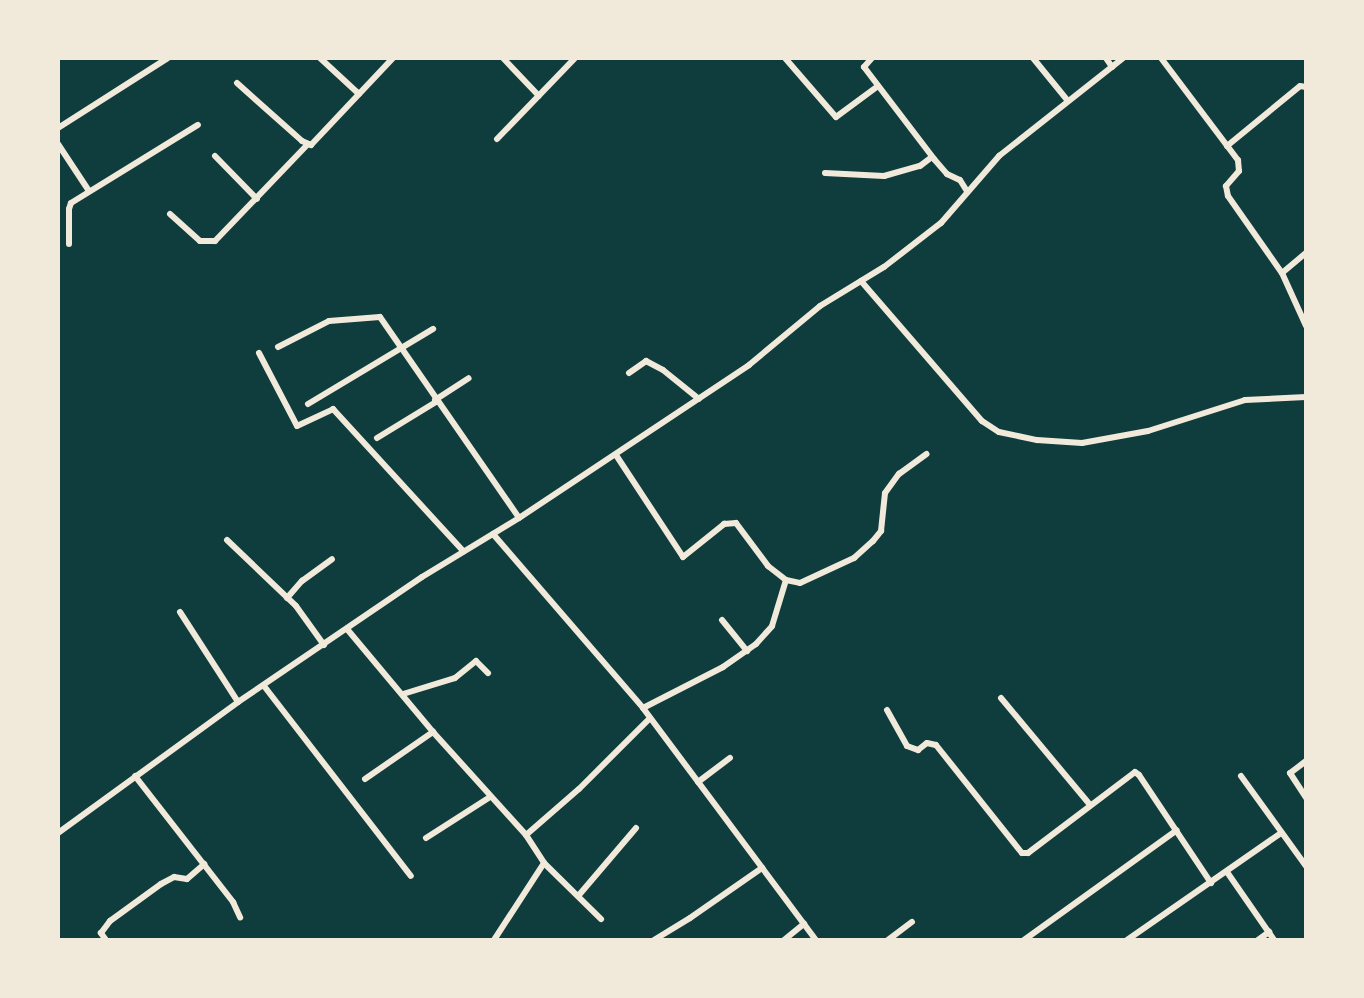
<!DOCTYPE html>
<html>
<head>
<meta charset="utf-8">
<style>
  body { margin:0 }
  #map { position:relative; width:1364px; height:998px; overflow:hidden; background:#0f3d3e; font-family:"Open Sans",sans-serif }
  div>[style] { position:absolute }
  .minor>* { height:6px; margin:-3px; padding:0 3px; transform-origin:3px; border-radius:3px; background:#f1e9da }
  span { translate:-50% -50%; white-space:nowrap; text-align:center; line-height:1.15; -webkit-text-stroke:5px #f1e9da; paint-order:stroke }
  .frame { position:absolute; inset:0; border:60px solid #f1e9da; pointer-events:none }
</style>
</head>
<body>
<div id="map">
  <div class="minor">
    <div style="left:320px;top:58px;width:53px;rotate:42.7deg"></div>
    <div style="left:503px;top:58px;width:52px;rotate:46.5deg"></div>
    <div style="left:785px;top:58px;width:78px;rotate:49.2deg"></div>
    <div style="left:836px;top:117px;width:52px;rotate:-36.4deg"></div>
    <div style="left:872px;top:58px;width:12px;rotate:132deg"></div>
    <div style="left:864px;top:67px;width:116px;rotate:52.7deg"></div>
    <div style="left:934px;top:159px;width:20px;rotate:49deg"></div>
    <div style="left:947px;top:174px;width:14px;rotate:25deg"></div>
    <div style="left:960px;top:180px;width:13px;rotate:58deg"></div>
    <div style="left:1033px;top:58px;width:55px;rotate:50.9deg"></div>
    <div style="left:1106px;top:58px;width:11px;rotate:56deg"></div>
    <div style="left:1161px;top:58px;width:128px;rotate:53deg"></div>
    <div style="left:1238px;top:160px;width:11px;rotate:85deg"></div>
    <div style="left:1239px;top:171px;width:20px;rotate:131deg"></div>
    <div style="left:1226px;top:186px;width:10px;rotate:79deg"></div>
    <div style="left:1228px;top:196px;width:94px;rotate:55deg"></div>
    <div style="left:1282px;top:273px;width:58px;rotate:65.6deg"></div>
    <div style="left:237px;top:83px;width:87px;rotate:41.7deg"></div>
    <div style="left:302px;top:141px;width:10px;rotate:24deg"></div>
    <div style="left:311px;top:145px;width:120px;rotate:-46.7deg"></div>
    <div style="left:58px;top:128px;width:130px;rotate:-32.5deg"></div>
    <div style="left:497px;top:139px;width:112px;rotate:-46.1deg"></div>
    <div style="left:58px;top:144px;width:56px;rotate:56.6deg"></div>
    <div style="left:1227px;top:146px;width:94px;rotate:-39.4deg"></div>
    <div style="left:1300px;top:86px;width:6px;rotate:9deg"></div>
    <div style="left:215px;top:156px;width:60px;rotate:45.7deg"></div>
    <div style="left:825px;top:173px;width:59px;rotate:2.9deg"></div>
    <div style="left:884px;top:176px;width:37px;rotate:-16deg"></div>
    <div style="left:920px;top:166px;width:15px;rotate:-37deg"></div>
    <div style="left:170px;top:214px;width:40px;rotate:42deg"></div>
    <div style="left:200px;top:241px;width:15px"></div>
    <div style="left:215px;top:241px;width:133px;rotate:-46.2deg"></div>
    <div style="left:69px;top:244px;width:35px;rotate:-90deg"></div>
    <div style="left:69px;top:209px;width:6px;rotate:-72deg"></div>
    <div style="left:71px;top:203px;width:149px;rotate:-31.6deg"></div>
    <div style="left:1282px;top:273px;width:31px;rotate:-40deg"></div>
    <div style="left:861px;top:281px;width:185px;rotate:49.2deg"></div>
    <div style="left:982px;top:421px;width:20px;rotate:33deg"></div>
    <div style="left:999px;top:432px;width:39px;rotate:12deg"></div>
    <div style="left:1037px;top:440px;width:45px;rotate:3.8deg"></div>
    <div style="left:1082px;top:443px;width:67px;rotate:-10.3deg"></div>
    <div style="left:1148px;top:431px;width:102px;rotate:-17.7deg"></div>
    <div style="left:1245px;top:400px;width:61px;rotate:-2.8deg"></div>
    <div style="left:278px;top:347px;width:57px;rotate:-27deg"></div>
    <div style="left:329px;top:321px;width:51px;rotate:-4.5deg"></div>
    <div style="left:380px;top:317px;width:244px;rotate:55.3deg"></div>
    <div style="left:259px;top:353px;width:82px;rotate:62.5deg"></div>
    <div style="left:297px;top:426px;width:40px;rotate:-25deg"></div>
    <div style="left:333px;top:409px;width:193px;rotate:47.5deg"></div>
    <div style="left:629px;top:373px;width:21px;rotate:-35deg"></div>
    <div style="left:646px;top:361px;width:19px;rotate:28deg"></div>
    <div style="left:663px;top:370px;width:46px;rotate:38.9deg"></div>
    <div style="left:435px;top:400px;width:40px;rotate:-32.9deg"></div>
    <div style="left:308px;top:404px;width:146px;rotate:-31deg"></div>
    <div style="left:377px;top:438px;width:69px;rotate:-31.4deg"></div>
    <div style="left:616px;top:455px;width:122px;rotate:56.7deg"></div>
    <div style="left:683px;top:557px;width:53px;rotate:-38.8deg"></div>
    <div style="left:724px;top:524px;width:12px;rotate:-5deg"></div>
    <div style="left:736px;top:523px;width:54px;rotate:53.3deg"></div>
    <div style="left:768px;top:566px;width:23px;rotate:38deg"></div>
    <div style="left:786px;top:580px;width:14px;rotate:12deg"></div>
    <div style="left:800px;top:583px;width:60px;rotate:-24.8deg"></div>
    <div style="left:854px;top:558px;width:25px;rotate:-42deg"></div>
    <div style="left:873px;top:541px;width:13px;rotate:-51deg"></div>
    <div style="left:881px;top:531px;width:38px;rotate:-84deg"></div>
    <div style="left:885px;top:493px;width:24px;rotate:-54deg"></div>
    <div style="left:899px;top:474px;width:34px;rotate:-36deg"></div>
    <div style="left:493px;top:534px;width:230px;rotate:49.2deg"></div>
    <div style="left:643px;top:708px;width:289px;rotate:53.3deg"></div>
    <div style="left:227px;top:540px;width:95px;rotate:43.7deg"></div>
    <div style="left:296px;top:606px;width:48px;rotate:54.3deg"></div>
    <div style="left:287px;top:598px;width:23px;rotate:-49deg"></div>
    <div style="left:302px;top:581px;width:37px;rotate:-36deg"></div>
    <div style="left:180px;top:612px;width:107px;rotate:57.2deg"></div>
    <div style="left:722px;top:620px;width:40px;rotate:51deg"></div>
    <div style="left:347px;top:629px;width:134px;rotate:50.1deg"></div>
    <div style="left:433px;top:732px;width:139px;rotate:47.9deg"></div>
    <div style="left:526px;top:835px;width:33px;rotate:57deg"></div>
    <div style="left:544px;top:863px;width:80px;rotate:44.5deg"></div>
    <div style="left:264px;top:686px;width:240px;rotate:52.3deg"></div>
    <div style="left:403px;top:694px;width:54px;rotate:-17.1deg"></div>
    <div style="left:455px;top:678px;width:27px;rotate:-39deg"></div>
    <div style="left:476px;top:661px;width:17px;rotate:45deg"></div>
    <div style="left:1001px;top:698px;width:139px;rotate:50.2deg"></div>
    <div style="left:643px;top:708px;width:90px;rotate:-27.1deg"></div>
    <div style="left:723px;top:667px;width:40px;rotate:-34.9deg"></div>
    <div style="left:756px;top:644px;width:24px;rotate:-48deg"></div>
    <div style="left:772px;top:626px;width:48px;rotate:-73.1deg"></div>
    <div style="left:887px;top:710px;width:41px;rotate:60.9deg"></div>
    <div style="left:907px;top:746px;width:12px;rotate:20deg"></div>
    <div style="left:918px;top:750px;width:11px;rotate:-38deg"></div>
    <div style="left:927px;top:743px;width:9px;rotate:13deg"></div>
    <div style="left:936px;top:745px;width:138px;rotate:51.5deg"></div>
    <div style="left:1022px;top:853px;width:6px"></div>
    <div style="left:1028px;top:853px;width:134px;rotate:-37.1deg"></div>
    <div style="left:1135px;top:772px;width:5px;rotate:37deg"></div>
    <div style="left:1139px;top:775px;width:130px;rotate:56.3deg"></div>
    <div style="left:1306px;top:761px;width:20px;rotate:143deg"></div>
    <div style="left:1290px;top:773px;width:30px;rotate:57deg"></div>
    <div style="left:135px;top:776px;width:160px;rotate:52.1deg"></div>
    <div style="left:233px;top:902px;width:17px;rotate:65deg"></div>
    <div style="left:1241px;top:776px;width:111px;rotate:54.2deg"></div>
    <div style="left:365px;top:779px;width:83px;rotate:-34.7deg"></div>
    <div style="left:698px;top:782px;width:40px;rotate:-37deg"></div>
    <div style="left:58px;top:833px;width:223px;rotate:-36deg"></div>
    <div style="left:238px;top:702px;width:222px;rotate:-34.2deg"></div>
    <div style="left:422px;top:577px;width:114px;rotate:-31.3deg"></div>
    <div style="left:519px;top:518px;width:276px;rotate:-33.6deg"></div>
    <div style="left:749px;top:365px;width:92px;rotate:-39.7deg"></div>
    <div style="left:820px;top:306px;width:75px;rotate:-31.4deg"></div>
    <div style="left:884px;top:267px;width:72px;rotate:-37.7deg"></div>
    <div style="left:941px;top:223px;width:89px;rotate:-49.1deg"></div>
    <div style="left:999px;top:156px;width:158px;rotate:-38.3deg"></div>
    <div style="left:526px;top:835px;width:70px;rotate:-41deg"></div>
    <div style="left:579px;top:789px;width:100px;rotate:-45deg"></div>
    <div style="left:426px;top:838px;width:76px;rotate:-32.6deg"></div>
    <div style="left:1227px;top:872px;width:83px;rotate:55.3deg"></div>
    <div style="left:579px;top:895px;width:88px;rotate:-49.6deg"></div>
    <div style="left:106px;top:940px;width:9px;rotate:-126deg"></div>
    <div style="left:101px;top:933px;width:15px;rotate:-53deg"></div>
    <div style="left:110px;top:921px;width:63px;rotate:-36deg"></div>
    <div style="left:161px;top:884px;width:15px;rotate:-28deg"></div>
    <div style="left:174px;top:877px;width:13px;rotate:9deg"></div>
    <div style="left:187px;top:879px;width:23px;rotate:-41deg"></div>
    <div style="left:494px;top:940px;width:92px;rotate:-57deg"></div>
    <div style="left:654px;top:940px;width:42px;rotate:-31.4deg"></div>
    <div style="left:690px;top:918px;width:88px;rotate:-34.8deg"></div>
    <div style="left:784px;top:940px;width:26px;rotate:-39deg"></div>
    <div style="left:888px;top:940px;width:30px;rotate:-37deg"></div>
    <div style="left:1024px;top:940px;width:188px;rotate:-35.7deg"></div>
    <div style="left:1127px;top:940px;width:188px;rotate:-34.8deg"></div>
    <div style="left:1258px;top:940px;width:14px;rotate:-36deg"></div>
  </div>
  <div class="frame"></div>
</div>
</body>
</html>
